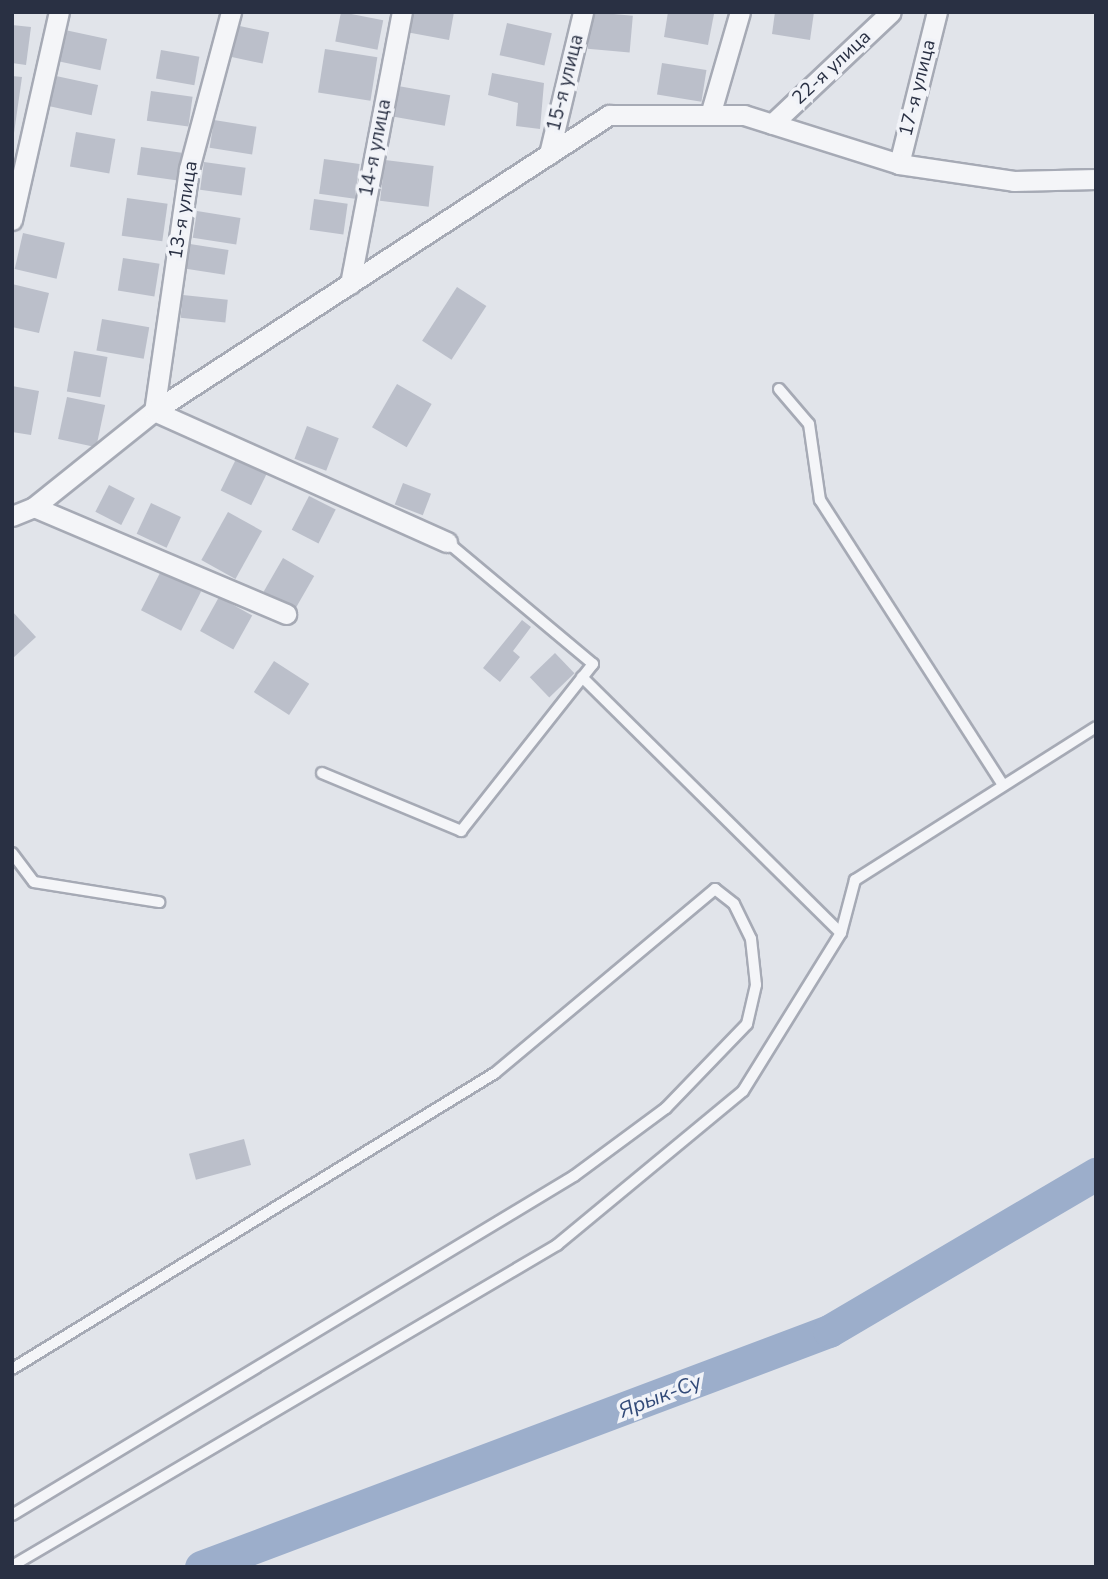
<!DOCTYPE html>
<html>
<head>
<meta charset="utf-8">
<style>
  body { margin:0 }
  #map { position:relative; width:1108px; height:1579px; overflow:hidden; background:#e1e4ea; font-family:"Nunito Sans",sans-serif }
  div>[style] { position:absolute }
  .river>* { height:33px; margin:-16.5px; padding:0 16.5px; transform-origin:16.5px; border-radius:16.5px; background:#9caecb }
  .building>* { inset:0; background:#bbbfca; transform-origin:0 0 }
  .roads { filter:drop-shadow(2px 0 #a6aab5) drop-shadow(-2px 0 #a6aab5) drop-shadow(0 2px #a6aab5) drop-shadow(0 -2px #a6aab5) }
  .service>* { height:10px; margin:-5px; padding:0 5px; transform-origin:5px; border-radius:5px; background:#f4f5f8 }
  .minor>* { height:19px; margin:-9.5px; padding:0 9.5px; transform-origin:9.5px; border-radius:9.5px; background:#f4f5f8 }
  span { translate:-50% -50%; white-space:nowrap; text-align:center; line-height:1.15; -webkit-text-stroke:7px #f1f3f8; paint-order:stroke }
  .street-label { font-size:19px; color:#293043 }
  .water-label { font-size:21px; color:#324a78; font-style:italic }
  .frame { position:absolute; inset:0; border:14px solid #293043; pointer-events:none }
</style>
</head>
<body>
<div id="map">
  <div class="river">
    <div style="left:201px;top:1567px;width:671px;rotate:-20.6deg"></div>
    <div style="left:829px;top:1331px;width:310px;rotate:-30.5deg"></div>
  </div>
  <div class="building">
    <div style="left:341px;top:12px;width:43px;height:30px;rotate:11deg"></div>
    <div style="clip-path:polygon(410px 12px,454px 12px,449px 40px,406px 32px)"></div>
    <div style="left:591px;top:12px;width:42px;height:37px;rotate:5deg"></div>
    <div style="clip-path:polygon(668px 12px,714px 14px,708px 45px,664px 37px)"></div>
    <div style="clip-path:polygon(775px 12px,814px 12px,810px 40px,772px 34px)"></div>
    <div style="left:507px;top:23px;width:46px;height:33px;rotate:13deg"></div>
    <div style="clip-path:polygon(12px 25px,31px 27px,26px 65px,12px 63px)"></div>
    <div style="left:235px;top:25px;width:35px;height:32px;rotate:12deg"></div>
    <div style="left:65px;top:30px;width:43px;height:32px;rotate:12deg"></div>
    <div style="left:325px;top:49px;width:53px;height:44px;rotate:9deg"></div>
    <div style="left:161px;top:50px;width:39px;height:29px;rotate:10deg"></div>
    <div style="left:662px;top:63px;width:45px;height:32px;rotate:9deg"></div>
    <div style="clip-path:polygon(492px 73px,544px 83px,540px 129px,516px 126px,518px 103px,488px 95px)"></div>
    <div style="clip-path:polygon(12px 76px,22px 77px,14px 133px,12px 133px)"></div>
    <div style="left:56px;top:76px;width:43px;height:31px;rotate:12deg"></div>
    <div style="left:398px;top:86px;width:53px;height:31px;rotate:10deg"></div>
    <div style="left:151px;top:91px;width:42px;height:30px;rotate:8deg"></div>
    <div style="left:214px;top:120px;width:43px;height:28px;rotate:9deg"></div>
    <div style="left:76px;top:132px;width:40px;height:35px;rotate:10deg"></div>
    <div style="left:141px;top:147px;width:41px;height:28px;rotate:8deg"></div>
    <div style="left:324px;top:159px;width:36px;height:35px;rotate:8deg"></div>
    <div style="left:385px;top:160px;width:49px;height:41px;rotate:7deg"></div>
    <div style="left:204px;top:162px;width:42px;height:28px;rotate:8deg"></div>
    <div style="left:127px;top:198px;width:41px;height:38px;rotate:8deg"></div>
    <div style="left:314px;top:199px;width:34px;height:31px;rotate:8deg"></div>
    <div style="left:197px;top:211px;width:44px;height:27px;rotate:9deg"></div>
    <div style="left:23px;top:233px;width:43px;height:37px;rotate:13deg"></div>
    <div style="left:190px;top:244px;width:39px;height:25px;rotate:9deg"></div>
    <div style="left:123px;top:258px;width:37px;height:33px;rotate:9deg"></div>
    <div style="clip-path:polygon(12px 284px,49px 293px,39px 333px,12px 327px)"></div>
    <div style="left:457px;top:287px;width:35px;height:64px;rotate:33deg"></div>
    <div style="left:183px;top:295px;width:45px;height:23px;rotate:6deg"></div>
    <div style="left:102px;top:319px;width:48px;height:32px;rotate:10deg"></div>
    <div style="left:74px;top:351px;width:34px;height:41px;rotate:10deg"></div>
    <div style="left:397px;top:384px;width:40px;height:50px;rotate:30deg"></div>
    <div style="clip-path:polygon(12px 386px,39px 391px,31px 435px,12px 432px)"></div>
    <div style="left:67px;top:397px;width:39px;height:43px;rotate:12deg"></div>
    <div style="left:307px;top:426px;width:34px;height:35px;rotate:21deg"></div>
    <div style="left:236px;top:459px;width:34px;height:35px;rotate:26deg"></div>
    <div style="left:403px;top:483px;width:30px;height:23px;rotate:21deg"></div>
    <div style="left:109px;top:485px;width:29px;height:30px;rotate:27deg"></div>
    <div style="left:309px;top:496px;width:30px;height:38px;rotate:27deg"></div>
    <div style="left:151px;top:503px;width:33px;height:34px;rotate:25deg"></div>
    <div style="left:228px;top:512px;width:39px;height:55px;rotate:29deg"></div>
    <div style="left:283px;top:558px;width:36px;height:40px;rotate:30deg"></div>
    <div style="left:161px;top:571px;width:45px;height:44px;rotate:27deg"></div>
    <div style="left:219px;top:597px;width:38px;height:39px;rotate:29deg"></div>
    <div style="clip-path:polygon(12px 611px,36px 637px,12px 659px)"></div>
    <div style="clip-path:polygon(522px 620px,531px 627px,513px 651px,520px 657px,500px 682px,483px 668px)"></div>
    <div style="left:555px;top:653px;width:28px;height:35px;rotate:46deg"></div>
    <div style="left:274px;top:661px;width:42px;height:37px;rotate:33deg"></div>
    <div style="left:244px;top:1139px;width:27px;height:57px;rotate:75deg"></div>
  </div>
  <div class="roads">
    <div class="service">
      <div style="left:779px;top:389px;width:46px;rotate:49.4deg"></div>
      <div style="left:809px;top:424px;width:77px;rotate:81.8deg"></div>
      <div style="left:820px;top:500px;width:339px;rotate:57.3deg"></div>
      <div style="left:582px;top:677px;width:364px;rotate:44.7deg"></div>
      <div style="left:322px;top:773px;width:151px;rotate:22.6deg"></div>
      <div style="left:461px;top:831px;width:213px;rotate:-51.7deg"></div>
      <div style="left:593px;top:664px;width:190px;rotate:-140.1deg"></div>
      <div style="left:12px;top:853px;width:36px;rotate:53deg"></div>
      <div style="left:34px;top:882px;width:127px;rotate:9.1deg"></div>
      <div style="left:12px;top:1369px;width:566px;rotate:-31.5deg"></div>
      <div style="left:495px;top:1073px;width:287px;rotate:-39.9deg"></div>
      <div style="left:715px;top:889px;width:24px;rotate:38deg"></div>
      <div style="left:734px;top:904px;width:39px;rotate:64deg"></div>
      <div style="left:751px;top:939px;width:46px;rotate:83.8deg"></div>
      <div style="left:756px;top:985px;width:40px;rotate:103deg"></div>
      <div style="left:747px;top:1024px;width:117px;rotate:134deg"></div>
      <div style="left:666px;top:1108px;width:114px;rotate:143.5deg"></div>
      <div style="left:574px;top:1176px;width:656px;rotate:148.9deg"></div>
      <div style="left:12px;top:1566px;width:633px;rotate:-30.5deg"></div>
      <div style="left:557px;top:1245px;width:241px;rotate:-39.6deg"></div>
      <div style="left:743px;top:1091px;width:186px;rotate:-58.2deg"></div>
      <div style="left:841px;top:933px;width:55px;rotate:-75.2deg"></div>
      <div style="left:855px;top:880px;width:285px;rotate:-32.4deg"></div>
    </div>
    <div class="minor">
      <div style="left:231px;top:12px;width:163px;rotate:105deg"></div>
      <div style="left:189px;top:169px;width:245px;rotate:98.2deg"></div>
      <div style="left:154px;top:411px;width:321px;rotate:24.1deg"></div>
      <div style="left:710px;top:115px;width:107px;rotate:-73.8deg"></div>
      <div style="left:772px;top:124px;width:163px;rotate:-43.3deg"></div>
      <div style="left:549px;top:154px;width:146px;rotate:-76.5deg"></div>
      <div style="left:899px;top:164px;width:157px;rotate:-76deg"></div>
      <div style="left:12px;top:220px;width:213px;rotate:-77.3deg"></div>
      <div style="left:350px;top:284px;width:277px;rotate:-79.2deg"></div>
      <div style="left:34px;top:507px;width:274px;rotate:23deg"></div>
      <div style="left:12px;top:516px;width:24px;rotate:-22deg"></div>
      <div style="left:34px;top:507px;width:154px;rotate:-38.7deg"></div>
      <div style="left:154px;top:411px;width:543px;rotate:-33.05deg"></div>
      <div style="left:609px;top:115px;width:135px"></div>
      <div style="left:744px;top:115px;width:163px;rotate:17.5deg"></div>
      <div style="left:899px;top:164px;width:116px;rotate:8.4deg"></div>
      <div style="left:1014px;top:181px;width:82px;rotate:-1.4deg"></div>
    </div>
  </div>
  <div class="street-label">
    <span style="left:832px;top:68px;rotate:-43deg">22-я улица</span>
    <span style="left:566px;top:83px;rotate:-76deg">15-я улица</span>
    <span style="left:918px;top:88px;rotate:-76deg">17-я улица</span>
    <span style="left:376px;top:148px;rotate:-79deg">14-я улица</span>
    <span style="left:184px;top:210px;rotate:-81deg">13-я улица</span>
  </div>
  <div class="water-label">
    <span style="left:660px;top:1396px;rotate:-21deg">Ярык-Су</span>
  </div>
  <div class="frame"></div>
</div>
</body>
</html>
